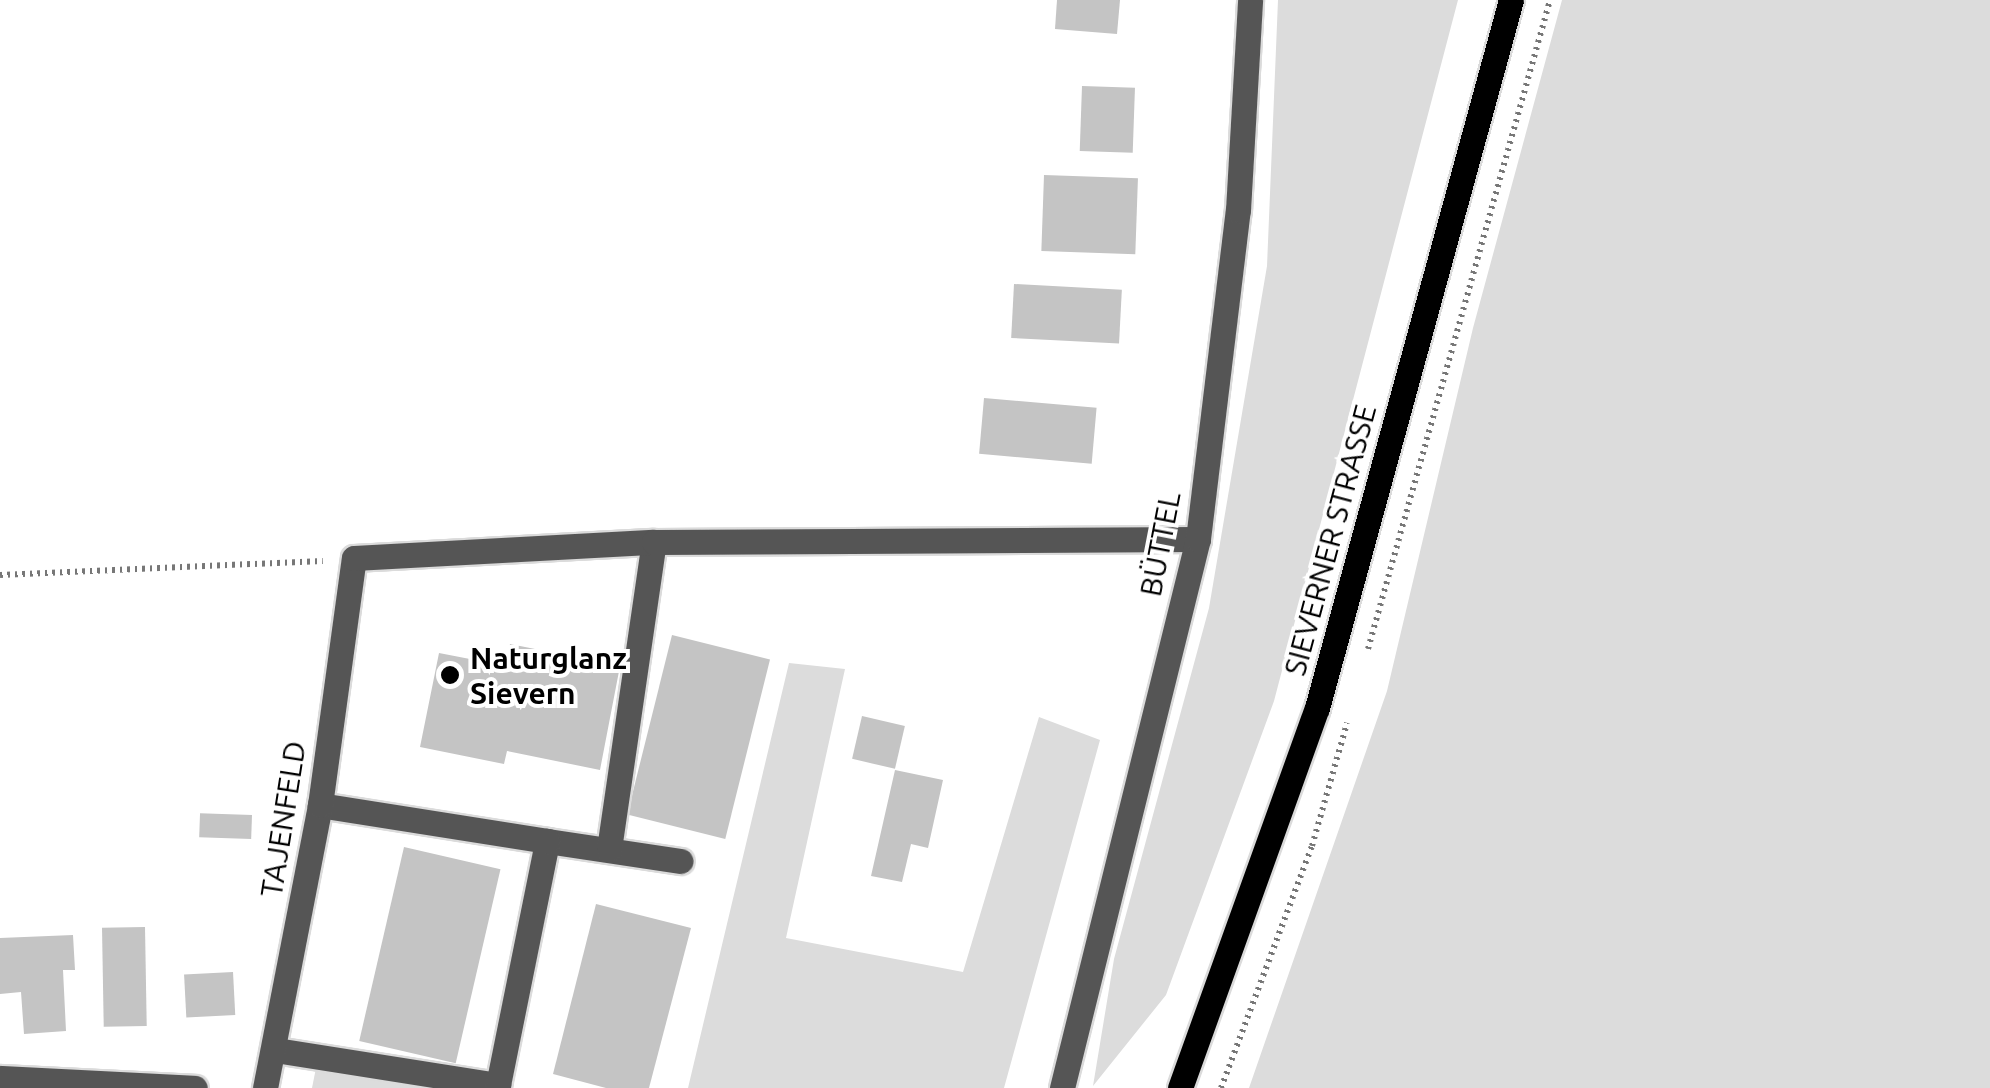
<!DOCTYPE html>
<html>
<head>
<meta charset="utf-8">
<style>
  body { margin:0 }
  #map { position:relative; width:1990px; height:1088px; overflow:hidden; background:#fff; font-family:Ubuntu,sans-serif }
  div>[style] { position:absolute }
  .green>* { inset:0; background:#dcdcdc }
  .building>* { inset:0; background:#c4c4c4; transform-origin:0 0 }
  .path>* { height:6px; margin-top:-3px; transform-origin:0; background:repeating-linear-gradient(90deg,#777 0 2.5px,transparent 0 7.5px) }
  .roads { filter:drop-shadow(2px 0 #dbdbdb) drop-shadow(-2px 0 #dbdbdb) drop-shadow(0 2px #dbdbdb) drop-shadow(0 -2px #dbdbdb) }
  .minor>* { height:25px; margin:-12.5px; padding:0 12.5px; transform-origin:12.5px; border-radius:12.5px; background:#555 }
  .major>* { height:25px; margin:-12.5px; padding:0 12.5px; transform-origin:12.5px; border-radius:12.5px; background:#000 }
  .dots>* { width:28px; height:28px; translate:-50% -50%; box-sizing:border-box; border:5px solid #fff; border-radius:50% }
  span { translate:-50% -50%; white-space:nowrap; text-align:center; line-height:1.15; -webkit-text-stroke:8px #fff; paint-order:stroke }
  .street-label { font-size:30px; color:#000 }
  .poi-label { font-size:30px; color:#000; font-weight:700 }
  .left { translate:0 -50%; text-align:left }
</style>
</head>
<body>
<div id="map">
  <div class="green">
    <div style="clip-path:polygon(1278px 0,1458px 0,1274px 701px,1166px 995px,1093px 1086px,1114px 959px,1209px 608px,1267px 266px)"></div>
    <div style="clip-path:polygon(1562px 0,1990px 0,1990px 1088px,1249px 1088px,1387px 691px,1473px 328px)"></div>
    <div style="clip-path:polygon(789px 663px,845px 669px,786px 938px,963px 972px,1039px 717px,1100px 740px,1004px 1088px,688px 1088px)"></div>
    <div style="clip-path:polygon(317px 1063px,436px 1084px,435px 1088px,312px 1088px)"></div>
  </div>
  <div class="building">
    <div style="clip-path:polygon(1057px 0,1120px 0,1117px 34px,1055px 29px)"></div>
    <div style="left:1082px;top:86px;width:53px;height:65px;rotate:2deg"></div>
    <div style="left:1044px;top:175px;width:94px;height:76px;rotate:2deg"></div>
    <div style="left:1014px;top:284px;width:108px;height:54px;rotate:3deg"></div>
    <div style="left:984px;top:398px;width:113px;height:56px;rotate:5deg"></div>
    <div style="left:672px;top:635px;width:101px;height:185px;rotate:14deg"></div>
    <div style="clip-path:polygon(510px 644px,620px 666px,600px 770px,507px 751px,504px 764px,420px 747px,439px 653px,506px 666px)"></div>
    <div style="left:862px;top:716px;width:44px;height:44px;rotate:13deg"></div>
    <div style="clip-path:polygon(895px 770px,943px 780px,928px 848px,911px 844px,902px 882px,871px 876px)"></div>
    <div style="left:252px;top:815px;width:24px;height:52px;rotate:92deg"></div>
    <div style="left:404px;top:847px;width:99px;height:199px;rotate:13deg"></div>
    <div style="clip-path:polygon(596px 904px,691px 928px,649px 1088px,606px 1088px,553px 1074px)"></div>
    <div style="left:145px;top:927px;width:99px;height:43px;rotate:89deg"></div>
    <div style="clip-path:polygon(73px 935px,75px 970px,63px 970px,66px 1031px,24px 1034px,21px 992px,0 994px,0 938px)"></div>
    <div style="left:233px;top:972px;width:43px;height:49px;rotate:87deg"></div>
  </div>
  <div class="path">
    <div style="left:0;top:575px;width:323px;rotate:-2.5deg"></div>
    <div style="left:1368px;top:649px;width:674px;rotate:-74.33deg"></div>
    <div style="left:1221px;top:1088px;width:259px;rotate:-69.4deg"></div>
    <div style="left:1312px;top:846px;width:128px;rotate:-74.1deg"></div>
  </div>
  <div class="roads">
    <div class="minor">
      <div style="left:547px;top:841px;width:135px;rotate:8.5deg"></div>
      <div style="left:609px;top:849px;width:310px;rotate:-81.7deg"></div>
      <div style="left:276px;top:1050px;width:225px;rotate:9deg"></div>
      <div style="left:498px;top:1085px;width:249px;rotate:-78.6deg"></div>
      <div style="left:547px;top:841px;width:230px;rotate:-171deg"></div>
      <div style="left:0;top:1078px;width:195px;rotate:2.9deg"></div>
      <div style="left:265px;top:1088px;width:288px;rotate:-79deg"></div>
      <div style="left:320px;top:805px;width:249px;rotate:-82.2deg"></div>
      <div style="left:354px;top:558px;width:300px;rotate:-3.1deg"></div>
      <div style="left:654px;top:542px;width:544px;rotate:-0.32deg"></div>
      <div style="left:1062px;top:1088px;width:566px;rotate:-76.09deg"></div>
      <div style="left:1198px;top:539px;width:331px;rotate:-83.1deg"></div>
      <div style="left:1238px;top:210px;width:210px;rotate:-86.7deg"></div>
    </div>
    <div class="major">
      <div style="left:1180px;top:1088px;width:404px;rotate:-70.2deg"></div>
      <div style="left:1317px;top:708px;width:734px;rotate:-74.68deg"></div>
    </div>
  </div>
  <div class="dots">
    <div style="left:450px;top:675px;background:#000"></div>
  </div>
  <div class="street-label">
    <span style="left:1330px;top:540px;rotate:-75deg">SIEVERNER STRASSE</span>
    <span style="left:1160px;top:544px;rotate:-79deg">BÜTTEL</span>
    <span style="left:283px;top:819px;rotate:-81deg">TAJENFELD</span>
  </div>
  <div class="poi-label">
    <span class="left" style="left:470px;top:675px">Naturglanz<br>Sievern</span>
  </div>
</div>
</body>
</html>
